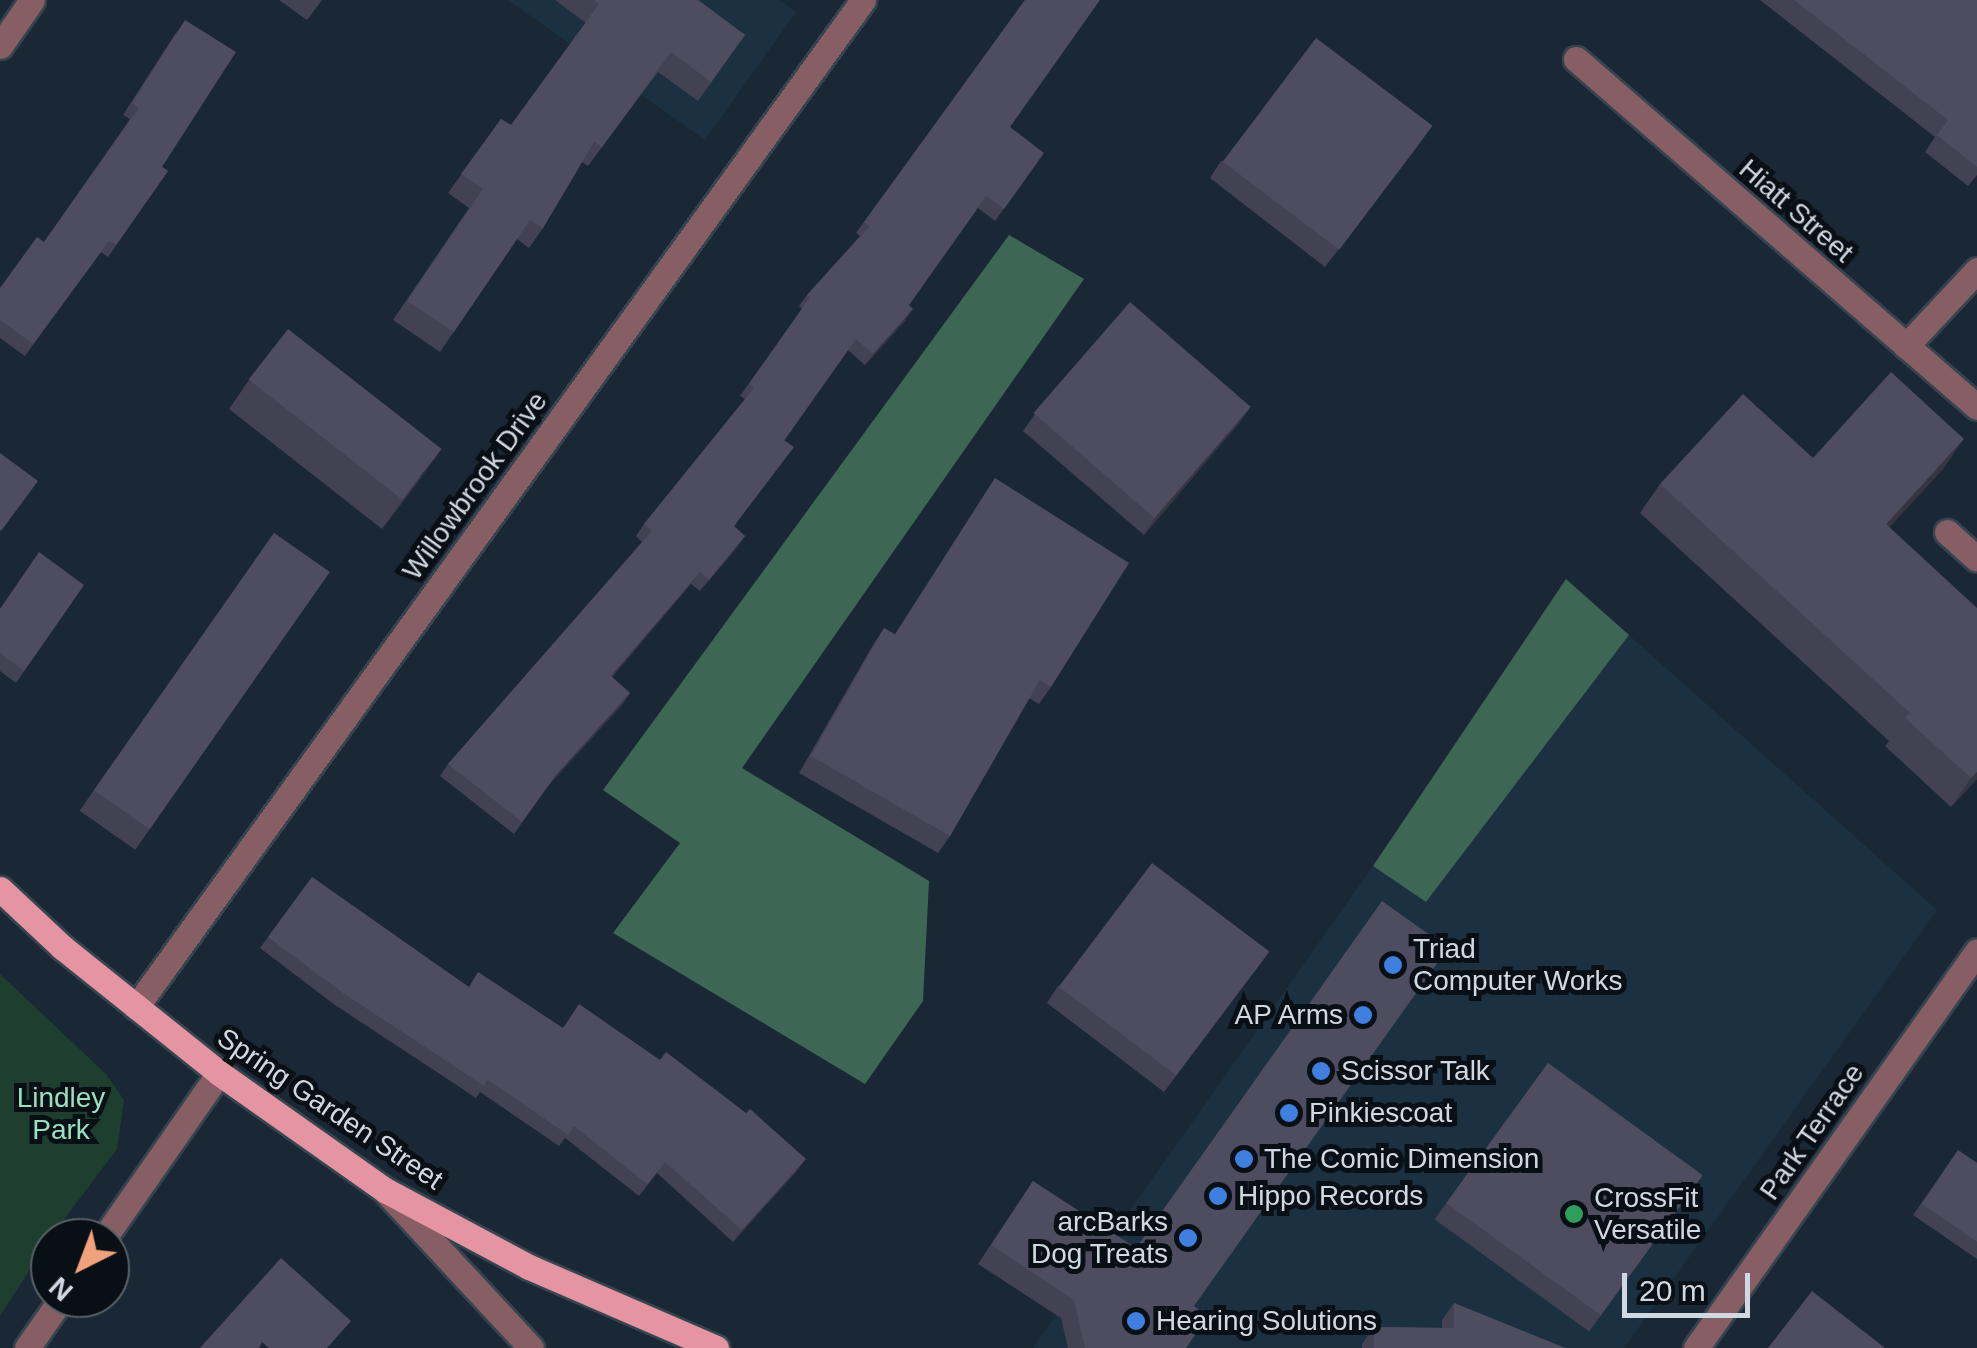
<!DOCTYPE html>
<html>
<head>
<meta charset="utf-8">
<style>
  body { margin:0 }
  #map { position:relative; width:1977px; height:1348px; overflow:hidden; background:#192834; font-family:Arial,sans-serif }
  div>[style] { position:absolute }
  .built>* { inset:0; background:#1b3141 }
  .green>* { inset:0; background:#1e3e30 }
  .forest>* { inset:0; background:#3d6654 }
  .roads { filter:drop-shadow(2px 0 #364450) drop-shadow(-2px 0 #364450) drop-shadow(0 2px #364450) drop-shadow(0 -2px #364450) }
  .minor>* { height:25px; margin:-12.5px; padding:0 12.5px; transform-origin:12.5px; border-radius:12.5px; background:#865e64 }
  .major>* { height:25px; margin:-12.5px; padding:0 12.5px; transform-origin:12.5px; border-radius:12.5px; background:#e595a2 }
  .wall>* { inset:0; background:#424252; transform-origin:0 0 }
  .shaded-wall>* { inset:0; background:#363642 }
  .building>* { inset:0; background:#4d4d5f; transform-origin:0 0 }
  .dots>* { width:28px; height:28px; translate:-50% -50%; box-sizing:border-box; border:5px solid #091015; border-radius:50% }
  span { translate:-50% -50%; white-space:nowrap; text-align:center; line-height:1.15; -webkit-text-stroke:10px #091015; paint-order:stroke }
  .street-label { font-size:28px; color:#d0d9e1 }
  .poi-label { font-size:28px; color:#d0d9e1 }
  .left { translate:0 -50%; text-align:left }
  .right { translate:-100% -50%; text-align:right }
  .park-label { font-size:28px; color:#98e0bf }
  .north { position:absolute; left:30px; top:1218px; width:100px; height:100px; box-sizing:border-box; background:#091015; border:2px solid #596067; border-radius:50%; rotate:222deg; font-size:28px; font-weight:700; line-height:40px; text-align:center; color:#d0d9e1 }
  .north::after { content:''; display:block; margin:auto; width:35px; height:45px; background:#f1a17b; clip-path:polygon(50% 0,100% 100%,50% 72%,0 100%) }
  .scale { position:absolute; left:1622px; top:1273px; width:128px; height:45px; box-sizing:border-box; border:5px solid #d0d9e1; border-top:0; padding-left:12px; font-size:30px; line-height:35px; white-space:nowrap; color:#d0d9e1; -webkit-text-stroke:8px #091015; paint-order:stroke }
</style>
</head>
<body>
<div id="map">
  <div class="built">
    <div style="clip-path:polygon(508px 0,779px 0,796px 12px,705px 140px)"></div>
    <div style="clip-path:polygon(1629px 635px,1937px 910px,1624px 1348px,1033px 1348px,1373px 866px,1427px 901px)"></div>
  </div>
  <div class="green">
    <div style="clip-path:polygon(0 974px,106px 1074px,124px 1100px,117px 1149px,50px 1238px,0 1316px)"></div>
  </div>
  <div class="forest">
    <div style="clip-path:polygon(1009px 235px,1084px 279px,742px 768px,929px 881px,923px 1001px,865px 1084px,613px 933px,680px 843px,603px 790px)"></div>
    <div style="clip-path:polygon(1566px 579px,1629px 635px,1426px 902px,1373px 866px)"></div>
  </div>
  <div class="roads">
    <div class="minor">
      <div style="left:0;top:46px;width:56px;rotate:-55.2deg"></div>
      <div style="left:1576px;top:59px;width:531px;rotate:40.95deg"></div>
      <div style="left:1906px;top:346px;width:104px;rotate:-46.9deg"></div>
      <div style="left:1947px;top:532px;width:40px;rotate:42deg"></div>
      <div style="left:136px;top:1007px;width:1242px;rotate:-54.17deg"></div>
      <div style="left:388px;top:1194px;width:210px;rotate:47.1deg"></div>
      <div style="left:104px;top:1238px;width:201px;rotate:-55.1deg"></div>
      <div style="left:27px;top:1348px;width:61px;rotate:-55deg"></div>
      <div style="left:1696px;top:1348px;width:486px;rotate:-54.7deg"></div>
    </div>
    <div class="major">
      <div style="left:0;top:889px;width:85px;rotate:43.1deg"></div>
      <div style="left:62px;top:947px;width:201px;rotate:38.7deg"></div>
      <div style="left:219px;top:1073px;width:203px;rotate:35.2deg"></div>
      <div style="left:385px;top:1190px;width:163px;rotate:28.1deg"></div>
      <div style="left:529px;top:1267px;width:204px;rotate:23.4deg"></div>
    </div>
  </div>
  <div class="wall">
    <div style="clip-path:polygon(279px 0,322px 0,307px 20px)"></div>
    <div style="clip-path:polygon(555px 0,698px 0,745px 35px,698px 101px,658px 72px,588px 166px,582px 162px,543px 228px,529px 248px,517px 239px,440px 352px,393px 320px,469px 208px,448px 193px,501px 119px,511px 125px,586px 23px)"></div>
    <div style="clip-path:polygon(1025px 0,1010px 127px,1036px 164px,995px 221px,978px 208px,909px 305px,905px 321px,865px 365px,848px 350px,785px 440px,734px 527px,745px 536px,700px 591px,691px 584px,612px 677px,630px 693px,622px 705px,548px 786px,514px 834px,440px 776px,448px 764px,642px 542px,636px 536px,644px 524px,745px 399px,740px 396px,802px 309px,799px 306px,807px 295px,860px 236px,856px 233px)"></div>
    <div style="clip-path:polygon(1760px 0,1977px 0,1977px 175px,1968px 186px,1925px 152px,1935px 137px)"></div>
    <div style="clip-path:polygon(177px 31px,162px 167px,168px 171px,108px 257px,101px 252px,25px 356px,0 338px,0 288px,44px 242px,130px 119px,123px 115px)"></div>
    <div style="clip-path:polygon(1420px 143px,1325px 267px,1210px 178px,1221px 161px)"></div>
    <div style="clip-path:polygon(249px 380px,421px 478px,382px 529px,229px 409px)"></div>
    <div style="clip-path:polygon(1251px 406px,1239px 423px,1144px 535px,1023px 431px,1035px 414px)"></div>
    <div style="clip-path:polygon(1813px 458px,1944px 468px,1889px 527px,1977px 779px,1951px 807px,1885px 746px,1889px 741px,1640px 513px,1660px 484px)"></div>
    <div style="clip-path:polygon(995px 478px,1051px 687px,1039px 704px,1029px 698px,950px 836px,938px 853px,799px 773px,873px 645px,884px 628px,895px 634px)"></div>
    <div style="left:274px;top:533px;width:68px;height:339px;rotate:35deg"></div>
    <div style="clip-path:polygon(84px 585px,16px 683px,0 671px,0 608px)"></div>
    <div style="clip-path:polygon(312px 877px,468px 987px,563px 1028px,797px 1171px,733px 1242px,657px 1173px,639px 1196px,565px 1138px,559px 1146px,480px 1092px,476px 1098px,335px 1005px,260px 948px)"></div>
    <div style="clip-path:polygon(1269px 952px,1164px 1092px,1047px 1003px,1058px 986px)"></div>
    <div style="left:1548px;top:1063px;width:191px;height:193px;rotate:36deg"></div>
    <div style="clip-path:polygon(1958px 1150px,1977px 1163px,1977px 1259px,1913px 1215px)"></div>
    <div style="clip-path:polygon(1033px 1181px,1194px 1306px,1186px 1348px,1068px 1348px,1061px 1318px,978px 1264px)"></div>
    <div style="clip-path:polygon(1454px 1303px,1565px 1348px,1362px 1348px,1362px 1344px,1374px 1327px,1442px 1328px,1442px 1320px)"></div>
  </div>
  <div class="shaded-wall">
    <div style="clip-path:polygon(913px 309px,905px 321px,865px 365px,873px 354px)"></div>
    <div style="clip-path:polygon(1251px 406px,1239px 423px,1144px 535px,1155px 518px)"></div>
    <div style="clip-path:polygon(1964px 439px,1944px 468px,1866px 553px,1886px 524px)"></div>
    <div style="clip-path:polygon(441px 450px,421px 478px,382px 529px,402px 501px)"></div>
    <div style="clip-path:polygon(745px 536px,737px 548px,700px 591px)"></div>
    <div style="clip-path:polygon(700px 572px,691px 584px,603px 688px,611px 676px)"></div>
    <div style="clip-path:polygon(630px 693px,622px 705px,548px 786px,514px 834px,556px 775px)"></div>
    <div style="clip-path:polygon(1977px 772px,1977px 779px,1951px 807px,1971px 778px)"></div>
    <div style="clip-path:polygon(806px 1159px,797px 1171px,733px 1242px,742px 1230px)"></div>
  </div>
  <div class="building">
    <div style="clip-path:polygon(594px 0,698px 0,745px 35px,711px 82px,671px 52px,602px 147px,594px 142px,543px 228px,530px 220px,454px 332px,407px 301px,483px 189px,461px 174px,501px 119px,511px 125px,599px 4px)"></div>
    <div style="clip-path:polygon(1025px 0,1100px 0,1010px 127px,1044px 153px,1004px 209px,986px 196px,909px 305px,913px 309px,873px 354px,856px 339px,784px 440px,794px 447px,734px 526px,745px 536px,709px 580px,700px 572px,611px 676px,630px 693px,556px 775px,522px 822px,448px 764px,652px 531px,644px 524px,754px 388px,749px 384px,810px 297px,807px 295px,870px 226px,864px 222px)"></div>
    <div style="clip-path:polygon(1794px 0,1977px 0,1977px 167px,1937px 135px,1948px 120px)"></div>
    <div style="clip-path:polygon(185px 20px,236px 52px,162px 167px,168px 171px,116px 245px,109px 241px,33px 344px,0 320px,0 288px,37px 237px,44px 242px,139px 108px,132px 103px)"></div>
    <div style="left:1316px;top:38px;width:146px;height:155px;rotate:37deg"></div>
    <div style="left:1130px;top:302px;width:160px;height:147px;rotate:41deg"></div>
    <div style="left:288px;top:329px;width:195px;height:64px;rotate:38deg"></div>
    <div style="clip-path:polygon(1891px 372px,1964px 439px,1886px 524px,1977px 608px,1977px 772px,1971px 778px,1905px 718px,1910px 713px,1660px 484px,1743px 394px,1813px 458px)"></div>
    <div style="clip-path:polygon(0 453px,38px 481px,1px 531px,0 530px)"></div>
    <div style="clip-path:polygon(995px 478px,1129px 563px,1051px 687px,1040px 680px,950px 836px,811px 756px,884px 628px,895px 635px)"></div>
    <div style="left:274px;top:533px;width:68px;height:314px;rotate:35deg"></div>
    <div style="clip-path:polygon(39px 552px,84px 585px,24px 671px,0 653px,0 609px)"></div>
    <div style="left:1152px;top:863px;width:147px;height:155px;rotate:37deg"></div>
    <div style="clip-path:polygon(312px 877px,469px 987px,478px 972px,563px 1028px,579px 1004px,660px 1060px,666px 1052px,746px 1113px,750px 1109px,806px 1159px,742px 1230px,665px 1162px,647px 1184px,574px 1126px,568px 1135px,488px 1080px,484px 1086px,343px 993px,268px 937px)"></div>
    <div style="clip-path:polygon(1382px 901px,1448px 948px,1194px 1306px,1208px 1317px,1186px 1348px,1085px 1348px,1074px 1300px,991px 1245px,1033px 1181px,1136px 1248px)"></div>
    <div style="left:1548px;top:1063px;width:191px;height:173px;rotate:36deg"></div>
    <div style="clip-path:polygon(1958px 1150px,1977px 1163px,1977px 1242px,1922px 1204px)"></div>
    <div style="clip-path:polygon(281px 1258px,351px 1321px,327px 1348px,269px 1348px,262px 1342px,259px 1348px,200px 1348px)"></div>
    <div style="clip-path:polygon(1812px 1291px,1885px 1348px,1768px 1348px)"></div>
    <div style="clip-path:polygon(1454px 1303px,1565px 1348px,1374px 1348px,1374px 1327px,1454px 1328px)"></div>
  </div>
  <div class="dots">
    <div style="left:1393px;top:965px;background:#3f7fe0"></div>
    <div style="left:1363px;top:1015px;background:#3f7fe0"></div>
    <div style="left:1321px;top:1071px;background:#3f7fe0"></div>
    <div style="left:1289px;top:1113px;background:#3f7fe0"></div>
    <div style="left:1244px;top:1159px;background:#3f7fe0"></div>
    <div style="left:1218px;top:1196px;background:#3f7fe0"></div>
    <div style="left:1574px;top:1214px;background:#2e9e5b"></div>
    <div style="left:1188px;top:1238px;background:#3f7fe0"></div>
    <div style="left:1136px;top:1321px;background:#3f7fe0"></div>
  </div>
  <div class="street-label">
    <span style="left:1796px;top:211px;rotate:41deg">Hiatt Street</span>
    <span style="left:475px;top:486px;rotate:-54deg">Willowbrook Drive</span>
    <span style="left:330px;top:1109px;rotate:34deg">Spring Garden Street</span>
    <span style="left:1812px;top:1132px;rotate:-55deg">Park Terrace</span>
  </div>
  <div class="poi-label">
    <span class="left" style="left:1413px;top:965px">Triad<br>Computer Works</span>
    <span class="right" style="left:1343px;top:1015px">AP Arms</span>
    <span class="left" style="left:1341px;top:1071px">Scissor Talk</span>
    <span class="left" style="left:1309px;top:1113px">Pinkiescoat</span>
    <span class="left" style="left:1264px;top:1159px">The Comic Dimension</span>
    <span class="left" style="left:1238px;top:1196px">Hippo Records</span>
    <span class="left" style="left:1594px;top:1214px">CrossFit<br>Versatile</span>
    <span class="right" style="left:1168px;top:1238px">arcBarks<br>Dog Treats</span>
    <span class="left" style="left:1156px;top:1321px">Hearing Solutions</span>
  </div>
  <div class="park-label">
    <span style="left:61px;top:1114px">Lindley<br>Park</span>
  </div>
  <div class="north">N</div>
  <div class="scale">20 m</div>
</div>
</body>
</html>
